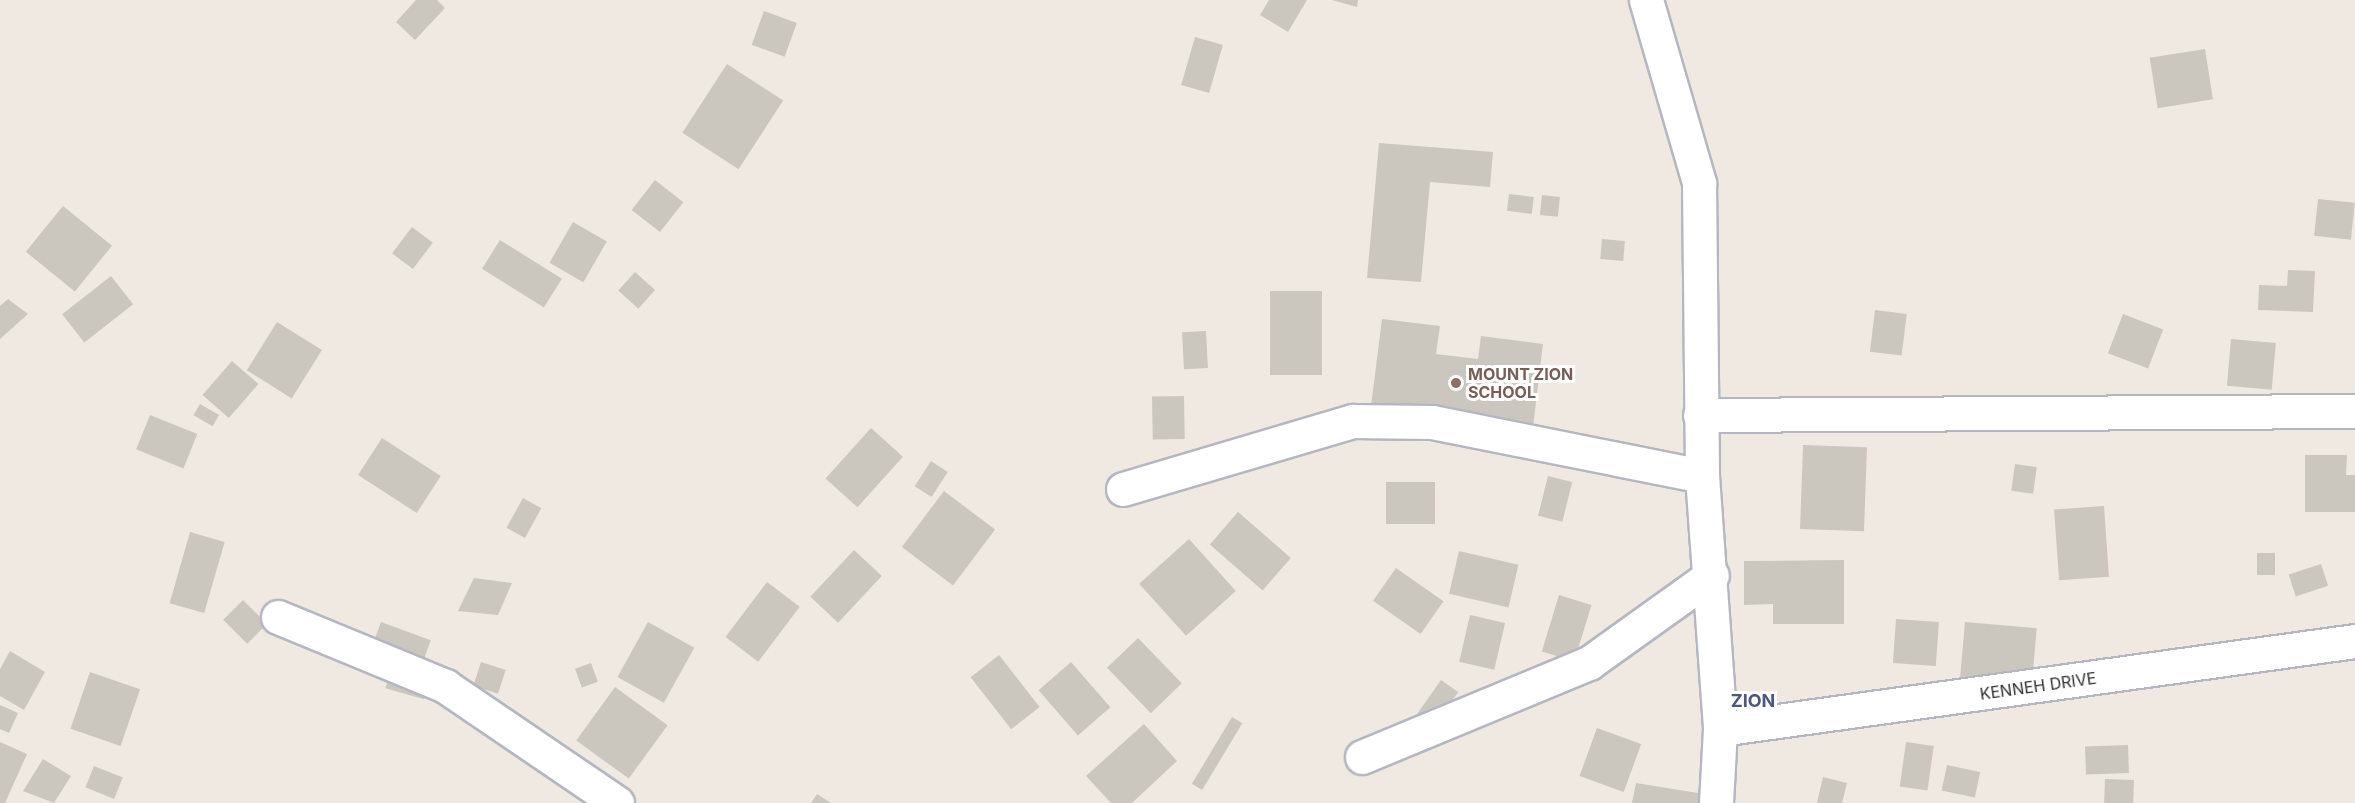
<!DOCTYPE html>
<html>
<head>
<meta charset="utf-8">
<style>
  body { margin:0 }
  #map { position:relative; width:2355px; height:803px; overflow:hidden; background:#efe9e1; font-family:Inter,sans-serif }
  div>[style] { position:absolute }
  .building>* { inset:0; background:#cbc7bf; transform-origin:0 0 }
  .roads { filter:drop-shadow(2px 0 #b4b7c1) drop-shadow(-2px 0 #b4b7c1) drop-shadow(0 2px #b4b7c1) drop-shadow(0 -2px #b4b7c1) }
  .minor>* { height:33px; margin:-16.5px; padding:0 16.5px; transform-origin:16.5px; border-radius:16.5px; background:#fff }
  .dots>* { width:16px; height:16px; translate:-50% -50%; box-sizing:border-box; border:3px solid #fff; border-radius:50% }
  span { translate:-50% -50%; white-space:nowrap; text-align:center; line-height:1.15; -webkit-text-stroke:6px #fff; paint-order:stroke }
  .education-label { font-size:16px; color:#785e54; font-weight:700 }
  .left { translate:0 -50%; text-align:left }
  .street-label { font-size:16px; color:#2e2e2e }
  .neighbourhood-label { font-size:18px; color:#4d5680; font-weight:700 }
</style>
</head>
<body>
<div id="map">
  <div class="building">
    <div style="clip-path:polygon(416px 0,437px 0,445px 8px,415px 40px,396px 22px)"></div>
    <div style="clip-path:polygon(1269px 0,1307px 0,1288px 32px,1260px 15px)"></div>
    <div style="clip-path:polygon(1332px 0,1358px 0,1357px 7px)"></div>
    <div style="left:764px;top:11px;width:35px;height:36px;rotate:20deg"></div>
    <div style="left:1195px;top:37px;width:29px;height:50px;rotate:16deg"></div>
    <div style="left:2205px;top:49px;width:51px;height:56px;rotate:81deg"></div>
    <div style="left:727px;top:64px;width:67px;height:82px;rotate:33deg"></div>
    <div style="clip-path:polygon(1379px 143px,1493px 152px,1490px 187px,1430px 182px,1421px 282px,1367px 278px)"></div>
    <div style="left:655px;top:180px;width:36px;height:38px;rotate:38deg"></div>
    <div style="left:1509px;top:194px;width:25px;height:17px;rotate:7deg"></div>
    <div style="left:1542px;top:195px;width:18px;height:20px;rotate:6deg"></div>
    <div style="left:2318px;top:199px;width:37px;height:37px;rotate:6deg"></div>
    <div style="left:63px;top:206px;width:63px;height:59px;rotate:39deg"></div>
    <div style="left:573px;top:222px;width:39px;height:47px;rotate:30deg"></div>
    <div style="left:412px;top:227px;width:26px;height:33px;rotate:37deg"></div>
    <div style="left:1602px;top:239px;width:23px;height:20px;rotate:5deg"></div>
    <div style="left:500px;top:240px;width:73px;height:34px;rotate:32deg"></div>
    <div style="clip-path:polygon(2288px 270px,2315px 271px,2313px 312px,2258px 310px,2259px 285px,2287px 286px)"></div>
    <div style="left:635px;top:272px;width:27px;height:25px;rotate:42deg"></div>
    <div style="left:111px;top:276px;width:36px;height:62px;rotate:52deg"></div>
    <div style="left:1270px;top:291px;width:52px;height:84px"></div>
    <div style="clip-path:polygon(8px 299px,28px 314px,0 339px,0 306px)"></div>
    <div style="left:1875px;top:310px;width:32px;height:42px;rotate:7deg"></div>
    <div style="left:2123px;top:314px;width:43px;height:42px;rotate:21deg"></div>
    <div style="clip-path:polygon(1382px 319px,1440px 326px,1436px 354px,1478px 359px,1481px 336px,1543px 344px,1533px 427px,1371px 406px)"></div>
    <div style="left:277px;top:322px;width:53px;height:57px;rotate:32deg"></div>
    <div style="left:1206px;top:331px;width:37px;height:24px;rotate:87deg"></div>
    <div style="left:2231px;top:339px;width:45px;height:47px;rotate:5deg"></div>
    <div style="left:232px;top:361px;width:35px;height:45px;rotate:41deg"></div>
    <div style="left:1184px;top:396px;width:43px;height:32px;rotate:89deg"></div>
    <div style="left:200px;top:404px;width:22px;height:13px;rotate:30deg"></div>
    <div style="left:150px;top:415px;width:51px;height:37px;rotate:22deg"></div>
    <div style="left:871px;top:428px;width:43px;height:68px;rotate:42deg"></div>
    <div style="left:382px;top:438px;width:70px;height:44px;rotate:33deg"></div>
    <div style="left:1803px;top:445px;width:64px;height:84px;rotate:2deg"></div>
    <div style="clip-path:polygon(2305px 455px,2347px 455px,2346px 475px,2355px 475px,2355px 512px,2305px 512px)"></div>
    <div style="left:931px;top:461px;width:20px;height:30px;rotate:33deg"></div>
    <div style="left:2015px;top:464px;width:22px;height:27px;rotate:8deg"></div>
    <div style="left:1548px;top:476px;width:25px;height:41px;rotate:14deg"></div>
    <div style="left:1386px;top:482px;width:49px;height:42px"></div>
    <div style="left:944px;top:491px;width:64px;height:70px;rotate:37deg"></div>
    <div style="left:523px;top:498px;width:21px;height:34px;rotate:29deg"></div>
    <div style="left:2104px;top:506px;width:71px;height:50px;rotate:86deg"></div>
    <div style="left:1238px;top:512px;width:70px;height:43px;rotate:41deg"></div>
    <div style="left:190px;top:532px;width:36px;height:74px;rotate:16deg"></div>
    <div style="left:1189px;top:539px;width:70px;height:67px;rotate:48deg"></div>
    <div style="left:854px;top:550px;width:38px;height:64px;rotate:43deg"></div>
    <div style="left:1459px;top:551px;width:61px;height:44px;rotate:13deg"></div>
    <div style="left:2257px;top:553px;width:18px;height:22px"></div>
    <div style="clip-path:polygon(1844px 560px,1844px 624px,1773px 624px,1773px 604px,1744px 605px,1744px 561px)"></div>
    <div style="left:2321px;top:564px;width:23px;height:34px;rotate:72deg"></div>
    <div style="left:1396px;top:568px;width:58px;height:40px;rotate:35deg"></div>
    <div style="clip-path:polygon(474px 578px,512px 583px,498px 615px,458px 611px)"></div>
    <div style="left:767px;top:582px;width:41px;height:69px;rotate:37deg"></div>
    <div style="left:1559px;top:595px;width:34px;height:59px;rotate:17deg"></div>
    <div style="left:243px;top:600px;width:34px;height:28px;rotate:45deg"></div>
    <div style="left:1470px;top:615px;width:36px;height:48px;rotate:13deg"></div>
    <div style="left:1896px;top:619px;width:43px;height:44px;rotate:4deg"></div>
    <div style="left:381px;top:622px;width:53px;height:27px;rotate:20deg"></div>
    <div style="left:648px;top:622px;width:53px;height:63px;rotate:29deg"></div>
    <div style="left:1965px;top:622px;width:72px;height:58px;rotate:5deg"></div>
    <div style="left:1138px;top:638px;width:63px;height:43px;rotate:46deg"></div>
    <div style="clip-path:polygon(10px 651px,45px 672px,24px 710px,0 696px,0 669px)"></div>
    <div style="left:999px;top:655px;width:66px;height:36px;rotate:52deg"></div>
    <div style="left:481px;top:662px;width:26px;height:25px;rotate:18deg"></div>
    <div style="left:1071px;top:662px;width:60px;height:43px;rotate:49deg"></div>
    <div style="left:591px;top:663px;width:20px;height:17px;rotate:70deg"></div>
    <div style="left:391px;top:669px;width:40px;height:20px;rotate:16deg"></div>
    <div style="left:90px;top:672px;width:53px;height:60px;rotate:19deg"></div>
    <div style="left:1441px;top:680px;width:21px;height:41px;rotate:35deg"></div>
    <div style="left:615px;top:687px;width:65px;height:66px;rotate:36deg"></div>
    <div style="clip-path:polygon(0 705px,18px 713px,9px 733px,0 729px)"></div>
    <div style="left:1232px;top:717px;width:12px;height:78px;rotate:31deg"></div>
    <div style="clip-path:polygon(1144px 724px,1177px 761px,1132px 803px,1111px 803px,1086px 776px)"></div>
    <div style="left:1597px;top:728px;width:47px;height:51px;rotate:20deg"></div>
    <div style="clip-path:polygon(0 742px,27px 754px,5px 803px,0 803px)"></div>
    <div style="left:1906px;top:742px;width:28px;height:45px;rotate:8deg"></div>
    <div style="left:2128px;top:745px;width:28px;height:43px;rotate:88deg"></div>
    <div style="clip-path:polygon(43px 759px,71px 776px,54px 803px,23px 791px)"></div>
    <div style="left:1947px;top:765px;width:34px;height:26px;rotate:12deg"></div>
    <div style="left:94px;top:766px;width:31px;height:23px;rotate:22deg"></div>
    <div style="clip-path:polygon(1823px 777px,1847px 783px,1842px 803px,1817px 803px)"></div>
    <div style="left:2105px;top:779px;width:29px;height:24px;rotate:2deg"></div>
    <div style="clip-path:polygon(1636px 783px,1704px 794px,1703px 803px,1632px 803px)"></div>
    <div style="clip-path:polygon(817px 794px,831px 803px,811px 803px)"></div>
  </div>
  <div class="roads">
    <div class="minor">
      <div style="left:1646px;top:0;width:191px;rotate:73.8deg"></div>
      <div style="left:1699px;top:183px;width:293px;rotate:89.4deg"></div>
      <div style="left:1702px;top:476px;width:254px;rotate:85.9deg"></div>
      <div style="left:1720px;top:729px;width:74px;rotate:93.1deg"></div>
      <div style="left:1700px;top:415px;width:655px;rotate:-0.35deg"></div>
      <div style="left:1123px;top:489px;width:240px;rotate:-16.5deg"></div>
      <div style="left:1353px;top:421px;width:79px;rotate:0.7deg"></div>
      <div style="left:1432px;top:422px;width:275px;rotate:11.3deg"></div>
      <div style="left:278px;top:617px;width:181px;rotate:22.4deg"></div>
      <div style="left:445px;top:686px;width:208px;rotate:34.2deg"></div>
      <div style="left:1720px;top:729px;width:641px;rotate:-7.89deg"></div>
      <div style="left:1362px;top:757px;width:246px;rotate:-22.5deg"></div>
      <div style="left:1589px;top:663px;width:151px;rotate:-35.6deg"></div>
    </div>
  </div>
  <div class="dots">
    <div style="left:1456px;top:383px;background:#8d6e63"></div>
  </div>
  <div class="education-label">
    <span class="left" style="left:1468px;top:383px">MOUNT ZION<br>SCHOOL</span>
  </div>
  <div class="street-label">
    <span style="left:2038px;top:686px;rotate:-8deg">KENNEH DRIVE</span>
  </div>
  <div class="neighbourhood-label">
    <span style="left:1753px;top:701px">ZION</span>
  </div>
</div>
</body>
</html>
